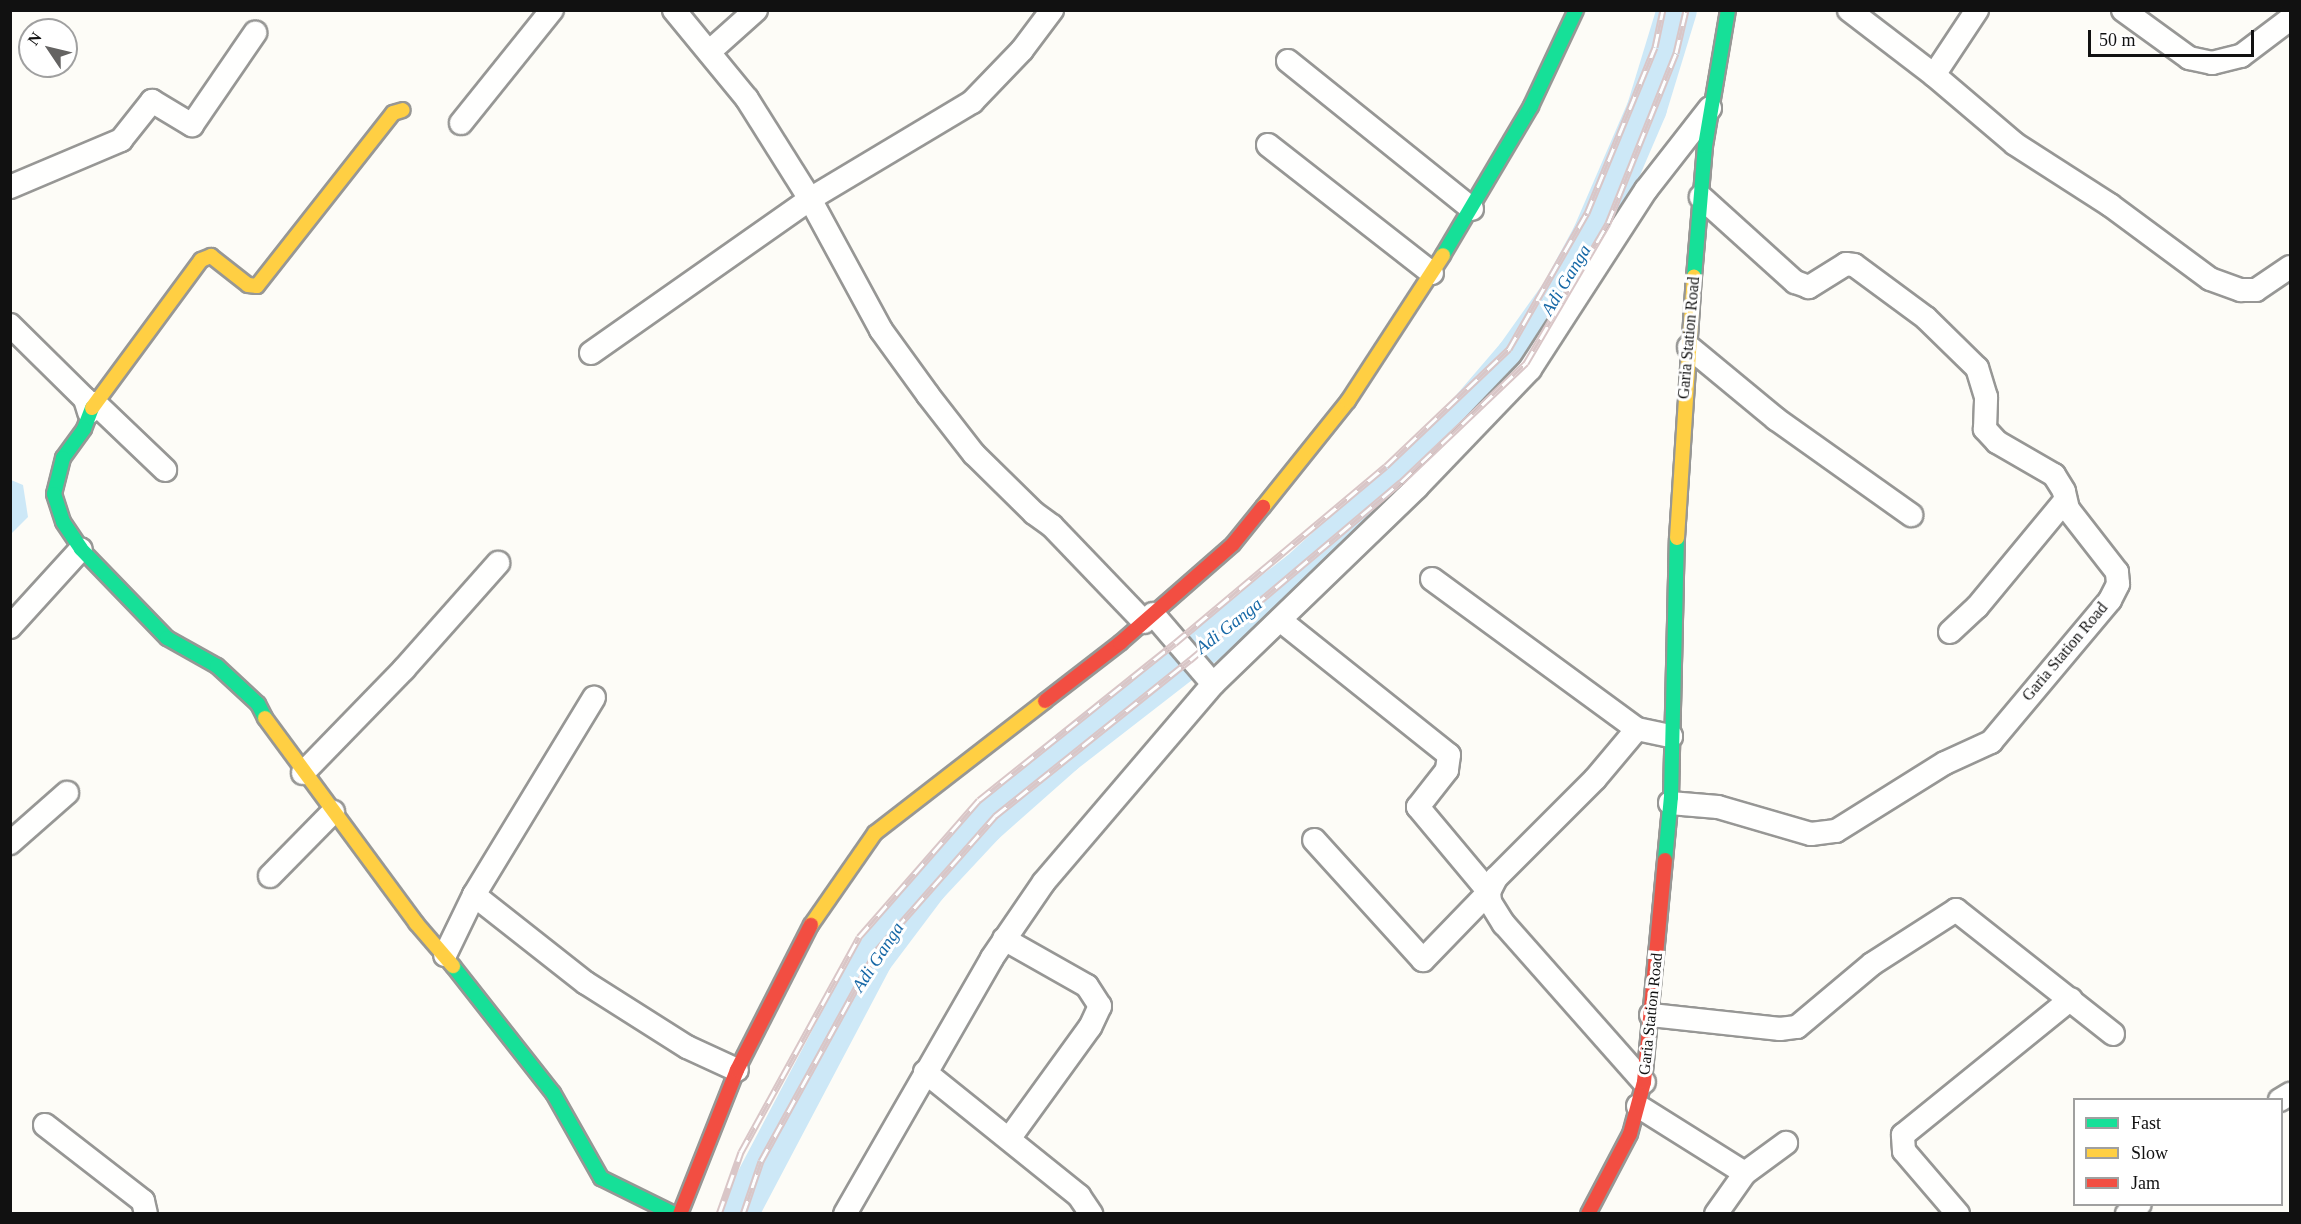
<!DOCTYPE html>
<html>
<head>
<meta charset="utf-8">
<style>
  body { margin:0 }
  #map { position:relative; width:2301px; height:1224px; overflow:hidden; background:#fdfcf7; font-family:Georgia,serif }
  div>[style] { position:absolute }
  .water>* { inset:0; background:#cde8f7 }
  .river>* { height:40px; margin:-20px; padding:0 20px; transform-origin:20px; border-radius:20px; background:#cde8f7 }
  .roads { filter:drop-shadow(2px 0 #979795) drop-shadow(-2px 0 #979795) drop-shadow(0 2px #979795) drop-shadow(0 -2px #979795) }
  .street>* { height:22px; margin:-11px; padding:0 11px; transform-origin:11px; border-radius:11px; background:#fffffe }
  .fast>* { height:14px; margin:-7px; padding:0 7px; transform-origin:7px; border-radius:7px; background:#16e098 }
  .slow>* { height:14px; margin:-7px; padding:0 7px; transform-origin:7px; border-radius:7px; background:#ffcf43 }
  .jam>* { height:14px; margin:-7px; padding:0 7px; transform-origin:7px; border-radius:7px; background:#f24e42 }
  .rail>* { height:7px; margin-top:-3.5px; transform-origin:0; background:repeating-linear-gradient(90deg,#fff 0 14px,#d9c6c7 0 28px); box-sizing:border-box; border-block:2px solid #d9c6c7 }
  span { translate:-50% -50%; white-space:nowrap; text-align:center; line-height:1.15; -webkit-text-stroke:6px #fff; paint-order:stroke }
  .street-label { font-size:16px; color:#111 }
  .water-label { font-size:18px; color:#1768a6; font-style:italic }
  .frame { position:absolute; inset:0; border:12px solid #111; pointer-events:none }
  .legend { position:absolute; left:2073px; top:1098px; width:210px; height:108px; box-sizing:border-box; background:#fff; border:2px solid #a0a0a0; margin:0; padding:8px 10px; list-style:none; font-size:18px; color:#111 }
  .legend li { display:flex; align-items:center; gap:12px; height:30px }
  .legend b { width:30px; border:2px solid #a0a0a0 }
  .north { position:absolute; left:18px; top:18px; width:60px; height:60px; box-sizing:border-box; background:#fff; border:2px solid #a0a0a0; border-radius:50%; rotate:305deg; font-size:16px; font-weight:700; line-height:24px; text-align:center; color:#111 }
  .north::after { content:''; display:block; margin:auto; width:21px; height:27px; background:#646362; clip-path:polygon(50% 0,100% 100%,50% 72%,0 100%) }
  .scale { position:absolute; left:2088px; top:30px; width:166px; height:27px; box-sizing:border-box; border:3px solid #111; border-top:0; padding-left:8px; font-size:18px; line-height:21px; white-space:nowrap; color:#111; -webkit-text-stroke:4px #fff; paint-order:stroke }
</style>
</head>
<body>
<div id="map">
  <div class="water">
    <div style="clip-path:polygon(11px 480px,23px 485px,28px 517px,11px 534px)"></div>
  </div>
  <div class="river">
    <div style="left:738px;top:1214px;width:289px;rotate:-62.2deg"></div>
    <div style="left:873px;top:958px;width:91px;rotate:-53deg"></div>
    <div style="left:928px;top:885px;width:83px;rotate:-46.9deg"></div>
    <div style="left:985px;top:824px;width:106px;rotate:-41.5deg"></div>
    <div style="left:1064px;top:754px;width:297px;rotate:-37.8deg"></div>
    <div style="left:1299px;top:572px;width:196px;rotate:-42.3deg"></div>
    <div style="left:1444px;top:440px;width:111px;rotate:-49.4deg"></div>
    <div style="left:1516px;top:356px;width:77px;rotate:-54.5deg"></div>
    <div style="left:1561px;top:293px;width:65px;rotate:-61.5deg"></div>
    <div style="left:1592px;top:236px;width:139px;rotate:-66.7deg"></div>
    <div style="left:1647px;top:108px;width:102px;rotate:-73deg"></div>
  </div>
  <div class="roads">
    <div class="street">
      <div style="left:674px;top:10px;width:115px;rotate:50.6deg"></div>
      <div style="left:747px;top:99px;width:118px;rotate:57.8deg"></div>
      <div style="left:810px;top:199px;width:149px;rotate:61.5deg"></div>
      <div style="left:881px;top:330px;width:80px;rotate:54.1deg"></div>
      <div style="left:928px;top:395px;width:75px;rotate:52.1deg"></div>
      <div style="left:974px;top:454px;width:84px;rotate:44.5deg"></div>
      <div style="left:1034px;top:513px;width:22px;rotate:36deg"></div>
      <div style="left:1052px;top:526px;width:133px;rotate:46.2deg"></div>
      <div style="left:1849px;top:10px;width:107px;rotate:37.4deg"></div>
      <div style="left:1934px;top:75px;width:106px;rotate:40.4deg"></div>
      <div style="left:2015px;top:144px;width:113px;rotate:32.7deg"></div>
      <div style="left:2110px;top:205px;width:124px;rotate:36.5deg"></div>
      <div style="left:2210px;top:279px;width:33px;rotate:20deg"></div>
      <div style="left:2241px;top:290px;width:15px"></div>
      <div style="left:2256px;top:290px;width:41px;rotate:-34.1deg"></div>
      <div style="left:2123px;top:10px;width:82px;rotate:36deg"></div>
      <div style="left:2189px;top:58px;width:24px;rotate:12deg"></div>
      <div style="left:2212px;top:63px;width:30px;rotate:-14deg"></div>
      <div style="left:2241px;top:56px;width:61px;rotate:-37.1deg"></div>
      <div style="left:709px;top:52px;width:63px;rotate:-41.8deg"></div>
      <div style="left:1288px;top:61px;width:236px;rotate:38.8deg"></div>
      <div style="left:1934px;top:75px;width:78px;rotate:-56.5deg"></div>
      <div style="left:461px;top:123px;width:145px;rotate:-51.2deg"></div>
      <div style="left:1268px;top:145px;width:208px;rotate:38deg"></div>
      <div style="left:10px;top:187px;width:121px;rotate:-22.9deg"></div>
      <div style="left:121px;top:140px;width:50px;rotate:-51.5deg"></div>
      <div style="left:152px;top:101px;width:47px;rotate:31deg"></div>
      <div style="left:192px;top:125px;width:112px;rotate:-55.6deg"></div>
      <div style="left:10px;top:325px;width:105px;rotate:44.6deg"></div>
      <div style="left:85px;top:399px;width:14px;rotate:73deg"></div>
      <div style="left:1689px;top:347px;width:113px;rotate:39.6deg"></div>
      <div style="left:1776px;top:419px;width:166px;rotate:35.4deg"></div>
      <div style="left:591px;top:353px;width:268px;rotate:-35.1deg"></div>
      <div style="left:810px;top:199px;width:189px;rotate:-30.9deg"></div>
      <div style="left:972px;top:102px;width:72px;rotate:-46.1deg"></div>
      <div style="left:1022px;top:50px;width:50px;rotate:-53.1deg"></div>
      <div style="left:95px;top:403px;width:97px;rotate:43.7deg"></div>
      <div style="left:1432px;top:579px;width:254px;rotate:36.2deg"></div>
      <div style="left:1637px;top:729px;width:35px;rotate:12deg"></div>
      <div style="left:1153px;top:614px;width:92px;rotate:49.4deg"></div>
      <div style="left:1280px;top:620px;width:216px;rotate:38.6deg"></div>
      <div style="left:1449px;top:755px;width:15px;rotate:98deg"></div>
      <div style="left:1447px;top:770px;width:47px;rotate:128.1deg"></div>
      <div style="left:1418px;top:807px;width:111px;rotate:50.1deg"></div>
      <div style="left:1489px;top:892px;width:95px;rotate:134.1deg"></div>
      <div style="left:1423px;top:960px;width:162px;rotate:-132.2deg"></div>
      <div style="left:10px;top:627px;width:105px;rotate:-47.7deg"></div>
      <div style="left:1950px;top:632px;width:37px;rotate:-43deg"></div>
      <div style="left:1977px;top:607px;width:136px;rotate:-50.4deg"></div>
      <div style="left:1637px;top:729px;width:65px;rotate:130deg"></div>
      <div style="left:1595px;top:779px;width:140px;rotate:135deg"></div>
      <div style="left:1496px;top:878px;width:16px;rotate:117deg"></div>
      <div style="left:1489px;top:892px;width:10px;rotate:84deg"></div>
      <div style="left:1490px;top:902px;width:26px;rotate:58deg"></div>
      <div style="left:1504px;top:924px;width:211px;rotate:48.5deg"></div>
      <div style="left:303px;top:773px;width:145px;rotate:-45.8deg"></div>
      <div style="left:404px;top:669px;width:142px;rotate:-48.4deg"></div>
      <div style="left:1670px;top:803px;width:48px;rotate:4.8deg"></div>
      <div style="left:1718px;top:807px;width:97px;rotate:16.2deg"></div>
      <div style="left:1811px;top:834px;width:25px;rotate:-7deg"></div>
      <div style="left:1836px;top:831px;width:128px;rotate:-32deg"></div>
      <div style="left:1945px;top:763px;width:51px;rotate:-24.5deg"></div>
      <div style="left:1991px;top:742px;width:185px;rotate:-50deg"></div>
      <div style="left:2110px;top:600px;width:18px;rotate:-63deg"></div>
      <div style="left:2118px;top:584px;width:12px;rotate:-95deg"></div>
      <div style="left:2117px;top:572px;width:80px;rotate:-127.9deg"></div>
      <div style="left:2068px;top:509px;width:18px;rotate:-103deg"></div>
      <div style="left:2064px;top:491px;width:19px;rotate:-122deg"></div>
      <div style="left:2054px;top:475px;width:66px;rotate:-149.9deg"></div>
      <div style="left:1997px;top:442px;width:18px;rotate:-133deg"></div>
      <div style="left:1985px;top:429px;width:32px;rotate:-88deg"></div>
      <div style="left:1986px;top:397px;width:30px;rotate:-107deg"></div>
      <div style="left:1977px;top:368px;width:71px;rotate:-135.6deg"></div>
      <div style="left:1926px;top:318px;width:89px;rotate:-143.6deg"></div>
      <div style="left:1854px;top:265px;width:8px;rotate:-173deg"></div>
      <div style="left:1846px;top:264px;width:44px;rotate:148.1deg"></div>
      <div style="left:1809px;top:287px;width:15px;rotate:-160deg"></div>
      <div style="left:1795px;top:282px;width:127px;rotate:-137.9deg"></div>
      <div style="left:10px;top:843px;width:76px;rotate:-41.3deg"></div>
      <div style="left:270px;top:876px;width:90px;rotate:-45.5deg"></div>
      <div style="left:474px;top:895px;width:142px;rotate:38.2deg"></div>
      <div style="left:586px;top:983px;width:120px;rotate:32.4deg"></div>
      <div style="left:687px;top:1047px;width:55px;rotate:24.7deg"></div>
      <div style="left:1004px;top:939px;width:95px;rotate:29.5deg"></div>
      <div style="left:1087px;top:986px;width:24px;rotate:57deg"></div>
      <div style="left:1100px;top:1006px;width:23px;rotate:115deg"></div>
      <div style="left:1090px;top:1027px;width:138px;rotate:125.9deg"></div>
      <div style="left:445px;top:955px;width:67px;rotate:-64.2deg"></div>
      <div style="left:474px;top:895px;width:231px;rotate:-58.7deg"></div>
      <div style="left:1651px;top:1015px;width:130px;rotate:6.2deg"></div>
      <div style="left:1780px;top:1029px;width:17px;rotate:-7deg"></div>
      <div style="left:1797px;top:1027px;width:98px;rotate:-40deg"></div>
      <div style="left:1872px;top:964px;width:100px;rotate:-32.7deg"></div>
      <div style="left:1956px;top:910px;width:200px;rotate:38.3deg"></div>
      <div style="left:925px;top:1072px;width:198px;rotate:38.8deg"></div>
      <div style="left:1079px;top:1196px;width:22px;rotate:56deg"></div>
      <div style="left:2280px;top:1100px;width:12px;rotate:-31deg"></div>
      <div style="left:1638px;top:1106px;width:126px;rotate:32.1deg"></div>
      <div style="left:1745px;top:1173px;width:50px;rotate:125.3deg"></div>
      <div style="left:45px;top:1125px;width:124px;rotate:37.8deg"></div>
      <div style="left:143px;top:1201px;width:13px;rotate:77deg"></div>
      <div style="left:1745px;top:1173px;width:51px;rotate:-36.2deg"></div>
      <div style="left:845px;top:1214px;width:295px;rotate:-60.1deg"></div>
      <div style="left:992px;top:958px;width:92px;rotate:-55.6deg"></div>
      <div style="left:1044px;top:882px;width:260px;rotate:-49.5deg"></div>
      <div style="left:1213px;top:684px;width:284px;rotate:-44deg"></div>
      <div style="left:1417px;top:487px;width:163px;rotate:-46.2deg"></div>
      <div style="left:1530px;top:369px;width:213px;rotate:-57.1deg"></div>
      <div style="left:1646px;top:190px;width:104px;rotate:-52deg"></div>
      <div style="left:1958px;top:1214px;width:83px;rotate:-130.6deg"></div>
      <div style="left:1904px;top:1151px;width:16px;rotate:-94deg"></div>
      <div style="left:1903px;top:1135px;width:216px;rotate:-39deg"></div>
      <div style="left:2127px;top:1214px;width:16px;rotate:-38deg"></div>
    </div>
    <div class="fast">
      <div style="left:1443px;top:255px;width:173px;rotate:-59.4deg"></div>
      <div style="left:1531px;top:106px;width:106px;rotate:-64.9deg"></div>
      <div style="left:1694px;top:277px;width:131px;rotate:-85.2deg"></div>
      <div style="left:1705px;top:146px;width:138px;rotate:-80.4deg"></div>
      <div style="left:92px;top:408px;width:22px;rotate:111deg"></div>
      <div style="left:84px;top:429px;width:36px;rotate:126deg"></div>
      <div style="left:63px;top:458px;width:37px;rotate:104deg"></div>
      <div style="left:54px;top:494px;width:29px;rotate:72deg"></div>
      <div style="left:63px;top:522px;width:32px;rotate:56deg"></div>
      <div style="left:81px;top:549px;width:124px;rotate:46deg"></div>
      <div style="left:167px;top:638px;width:57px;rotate:29.2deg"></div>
      <div style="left:217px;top:666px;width:56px;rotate:42.8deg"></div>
      <div style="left:258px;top:704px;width:16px;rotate:63deg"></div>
      <div style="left:1665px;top:860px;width:63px;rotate:-84.6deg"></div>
      <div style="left:1671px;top:797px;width:259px;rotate:-88.7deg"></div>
      <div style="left:453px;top:966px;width:162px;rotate:51.8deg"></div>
      <div style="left:553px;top:1093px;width:98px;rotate:60.5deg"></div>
      <div style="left:601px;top:1178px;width:81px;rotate:26.3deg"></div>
    </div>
    <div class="slow">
      <div style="left:92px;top:408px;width:184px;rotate:-53.6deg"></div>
      <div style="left:201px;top:260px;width:11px;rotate:-22deg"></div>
      <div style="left:211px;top:256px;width:47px;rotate:38.1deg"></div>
      <div style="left:248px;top:285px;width:9px;rotate:6deg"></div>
      <div style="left:257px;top:286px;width:220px;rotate:-51.8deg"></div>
      <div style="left:393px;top:113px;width:10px;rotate:-17deg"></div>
      <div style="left:1263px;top:507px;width:136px;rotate:-51.3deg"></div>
      <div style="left:1348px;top:401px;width:174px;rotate:-56.9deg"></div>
      <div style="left:1677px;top:538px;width:262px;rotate:-86.3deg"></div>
      <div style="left:265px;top:718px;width:255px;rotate:53.6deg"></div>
      <div style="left:416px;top:923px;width:57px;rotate:49.3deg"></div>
      <div style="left:811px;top:925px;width:112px;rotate:-55.2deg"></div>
      <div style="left:875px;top:833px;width:215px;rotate:-37.8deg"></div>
    </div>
    <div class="jam">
      <div style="left:1045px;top:701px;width:95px;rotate:-37.7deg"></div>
      <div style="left:1120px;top:643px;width:150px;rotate:-41.2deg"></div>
      <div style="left:1233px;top:544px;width:48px;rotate:-51deg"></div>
      <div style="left:680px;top:1214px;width:155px;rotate:-68.4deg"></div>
      <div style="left:737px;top:1070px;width:163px;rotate:-63deg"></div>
      <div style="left:1588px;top:1214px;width:90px;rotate:-62.3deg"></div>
      <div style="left:1630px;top:1134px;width:54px;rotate:-74.9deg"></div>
      <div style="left:1644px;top:1082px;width:223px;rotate:-84.6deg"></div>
    </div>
  </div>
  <div class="rail">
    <div style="left:719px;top:1214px;width:66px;rotate:-70.5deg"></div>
    <div style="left:741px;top:1152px;width:245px;rotate:-61.2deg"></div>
    <div style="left:859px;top:937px;width:182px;rotate:-48.8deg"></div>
    <div style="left:979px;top:800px;width:251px;rotate:-38.7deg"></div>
    <div style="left:1175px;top:643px;width:275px;rotate:-40deg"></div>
    <div style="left:1386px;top:466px;width:170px;rotate:-43.6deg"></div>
    <div style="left:1509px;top:349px;width:157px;rotate:-60.2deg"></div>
    <div style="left:1587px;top:213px;width:179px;rotate:-67.7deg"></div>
    <div style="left:1655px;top:47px;width:38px;rotate:-78deg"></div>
    <div style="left:743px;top:1214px;width:56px;rotate:-71.2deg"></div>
    <div style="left:761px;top:1161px;width:241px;rotate:-61.2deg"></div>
    <div style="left:877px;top:950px;width:179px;rotate:-48.6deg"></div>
    <div style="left:995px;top:816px;width:250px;rotate:-38.7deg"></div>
    <div style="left:1190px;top:660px;width:276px;rotate:-40.2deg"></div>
    <div style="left:1401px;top:482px;width:173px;rotate:-43.6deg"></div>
    <div style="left:1526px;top:363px;width:162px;rotate:-59.6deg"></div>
    <div style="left:1608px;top:223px;width:183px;rotate:-68.2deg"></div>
    <div style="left:1676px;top:53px;width:44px;rotate:-76.9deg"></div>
  </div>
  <div class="street-label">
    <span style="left:1689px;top:338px;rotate:-85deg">Garia Station Road</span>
    <span style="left:2065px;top:652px;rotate:-50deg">Garia Station Road</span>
    <span style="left:1651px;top:1014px;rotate:-84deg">Garia Station Road</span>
  </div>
  <div class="water-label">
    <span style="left:1566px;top:280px;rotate:-59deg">Adi Ganga</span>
    <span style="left:1229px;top:626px;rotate:-38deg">Adi Ganga</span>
    <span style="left:878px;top:957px;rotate:-57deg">Adi Ganga</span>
  </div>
  <div class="frame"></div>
  <ul class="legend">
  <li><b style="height:8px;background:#16e098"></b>Fast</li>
  <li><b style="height:8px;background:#ffcf43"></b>Slow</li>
  <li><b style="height:8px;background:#f24e42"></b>Jam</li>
  </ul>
  <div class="north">N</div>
  <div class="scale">50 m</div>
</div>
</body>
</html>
